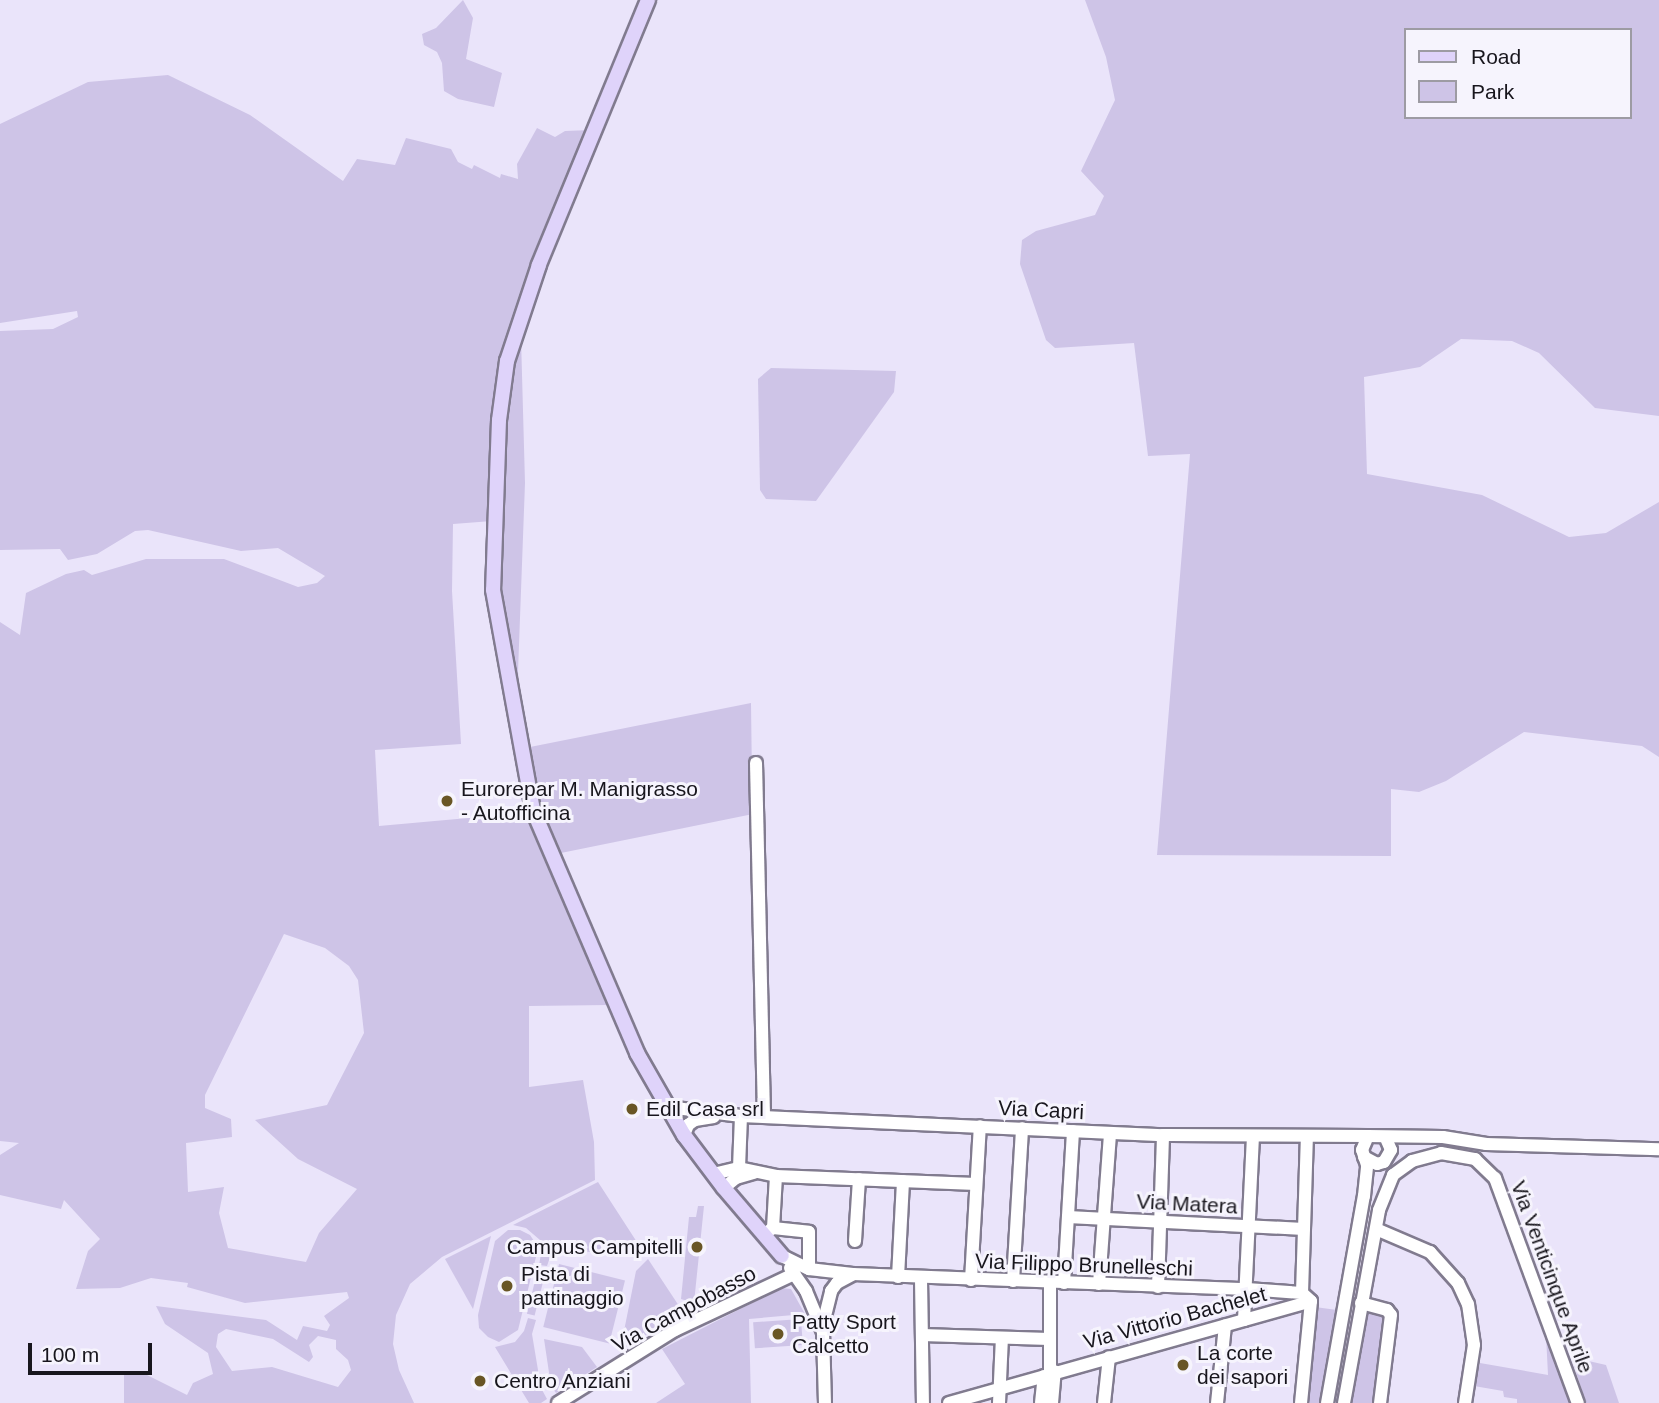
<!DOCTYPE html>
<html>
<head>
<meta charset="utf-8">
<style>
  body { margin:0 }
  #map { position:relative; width:1659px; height:1403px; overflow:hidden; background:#eae4fa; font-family:Helvetica,sans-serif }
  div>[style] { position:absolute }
  .green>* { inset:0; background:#cec4e7; transform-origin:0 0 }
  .roads { filter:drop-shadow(2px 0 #817b8f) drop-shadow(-2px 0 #817b8f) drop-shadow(0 2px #817b8f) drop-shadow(0 -2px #817b8f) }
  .minor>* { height:12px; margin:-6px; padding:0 6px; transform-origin:6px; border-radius:6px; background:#fff }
  .major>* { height:14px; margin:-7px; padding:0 7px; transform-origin:7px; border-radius:7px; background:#dfd3fa }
  .dots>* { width:19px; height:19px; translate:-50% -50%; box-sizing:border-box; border:4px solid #f6f4fd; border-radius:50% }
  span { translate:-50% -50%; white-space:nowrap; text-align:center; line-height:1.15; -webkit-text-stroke:6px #f6f4fd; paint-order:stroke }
  .poi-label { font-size:21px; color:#18161d }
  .left { translate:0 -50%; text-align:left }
  .right { translate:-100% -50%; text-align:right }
  .street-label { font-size:21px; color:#18161d }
  .legend { position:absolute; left:1404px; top:28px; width:228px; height:91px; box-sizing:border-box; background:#f6f4fd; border:2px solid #9d9ba3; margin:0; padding:9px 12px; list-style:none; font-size:21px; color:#18161d }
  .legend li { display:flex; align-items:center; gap:14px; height:35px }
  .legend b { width:35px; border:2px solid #9d9ba3 }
  .scale { position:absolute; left:28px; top:1343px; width:124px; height:32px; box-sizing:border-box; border:4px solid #18161d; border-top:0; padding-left:9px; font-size:21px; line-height:24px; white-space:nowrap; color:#18161d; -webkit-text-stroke:5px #f6f4fd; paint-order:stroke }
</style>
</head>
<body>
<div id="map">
  <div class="green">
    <div style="clip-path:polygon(463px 0,473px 18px,466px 59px,502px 73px,494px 107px,458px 99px,444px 91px,442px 63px,437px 52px,424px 45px,422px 34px,436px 28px)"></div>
    <div style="clip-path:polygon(evenodd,1085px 0,1659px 0,1659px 416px,1595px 408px,1539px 353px,1512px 341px,1461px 339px,1420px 367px,1364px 377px,1367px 474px,1482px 495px,1569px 537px,1606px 533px,1659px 502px,1659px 757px,1642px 746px,1524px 732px,1446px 781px,1419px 792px,1391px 789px,1391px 856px,1157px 855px,1190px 454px,1148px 456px,1134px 343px,1055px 348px,1046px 340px,1020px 264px,1022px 240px,1036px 231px,1095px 215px,1104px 196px,1081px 171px,1115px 100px,1106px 57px,1085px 0,1405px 30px,1629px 30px,1629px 117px,1405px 117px,1405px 30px)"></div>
    <div style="clip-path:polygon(evenodd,168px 75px,250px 115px,343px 181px,357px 159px,395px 165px,406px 138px,451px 149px,458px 162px,472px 169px,474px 165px,500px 178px,501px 174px,518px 179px,517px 164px,537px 128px,555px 137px,565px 131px,591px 130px,506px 350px,492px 521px,453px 524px,452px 591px,461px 744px,375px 750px,379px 826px,525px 813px,608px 1005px,529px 1006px,529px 1087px,583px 1080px,594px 1142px,595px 1180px,442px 1257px,410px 1284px,396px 1315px,393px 1344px,399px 1370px,414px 1403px,124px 1403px,124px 1372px,139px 1371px,187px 1395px,193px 1383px,213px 1374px,208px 1353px,165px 1324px,156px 1306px,266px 1320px,297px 1340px,303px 1326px,327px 1331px,330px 1325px,324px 1316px,349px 1298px,347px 1292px,245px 1303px,187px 1287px,188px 1283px,151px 1278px,120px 1288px,76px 1289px,88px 1251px,100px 1239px,64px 1200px,61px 1209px,0 1195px,0 1155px,19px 1143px,0 1141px,0 622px,20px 635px,26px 593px,66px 574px,84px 570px,92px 575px,146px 559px,224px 559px,298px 587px,317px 583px,325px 576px,278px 548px,241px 551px,148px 530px,135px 531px,97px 554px,68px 560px,60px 549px,0 550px,0 331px,53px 329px,78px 317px,77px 311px,0 323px,0 124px,88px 82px,168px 75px,284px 934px,325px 948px,349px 966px,358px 980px,364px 1033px,327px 1105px,255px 1120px,298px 1159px,357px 1189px,319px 1233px,306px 1262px,228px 1248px,219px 1213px,224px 1187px,188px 1192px,186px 1143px,232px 1137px,231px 1119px,205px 1108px,205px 1095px,284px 934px,168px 75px,226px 1329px,273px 1339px,309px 1362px,313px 1357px,309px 1345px,318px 1336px,336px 1340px,336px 1349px,348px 1360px,351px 1370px,338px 1387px,272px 1367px,232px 1371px,216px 1347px,218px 1334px,226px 1329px)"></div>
    <div style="clip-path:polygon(521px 338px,525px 483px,518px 672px,525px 748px,751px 703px,752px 780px,758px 813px,551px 855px,503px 672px,501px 426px,514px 342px)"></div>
    <div style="clip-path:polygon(771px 368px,896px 371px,894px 392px,816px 501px,766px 499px,760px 490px,758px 379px)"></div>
    <div style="clip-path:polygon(598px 1182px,644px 1253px,636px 1257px,553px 1248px,547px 1266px,539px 1265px,542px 1248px,540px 1240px,526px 1228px,513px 1225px)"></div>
    <div style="clip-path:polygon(698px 1206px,704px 1206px,694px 1303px,681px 1299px,689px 1217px,696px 1217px)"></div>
    <div style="clip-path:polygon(508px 1230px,520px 1230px,530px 1235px,536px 1244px,536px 1257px,518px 1330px,499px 1342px,488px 1337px,479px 1328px,478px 1315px,495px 1241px)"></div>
    <div style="clip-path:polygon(491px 1236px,473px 1309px,445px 1259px)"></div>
    <div style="clip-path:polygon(648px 1259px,683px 1312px,620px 1351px,636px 1271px)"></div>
    <div style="left:559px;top:1264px;width:68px;height:65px;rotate:14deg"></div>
    <div style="left:538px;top:1269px;width:8px;height:46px;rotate:14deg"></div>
    <div style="clip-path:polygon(781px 1288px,791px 1289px,805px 1314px,749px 1319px,751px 1403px,656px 1403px,685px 1384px,662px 1349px)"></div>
    <div style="clip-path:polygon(1315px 1307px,1337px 1310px,1320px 1403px,1307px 1403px)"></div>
    <div style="clip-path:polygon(1366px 1311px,1386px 1318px,1376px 1403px,1350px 1403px)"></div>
    <div style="clip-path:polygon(528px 1318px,536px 1320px,532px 1334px,541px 1388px,547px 1399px,541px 1403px,529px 1403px,495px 1347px,515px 1342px,524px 1331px)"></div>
    <div style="left:801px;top:1319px;width:26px;height:48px;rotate:86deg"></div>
    <div style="clip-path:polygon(1546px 1335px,1550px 1336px,1573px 1403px,1517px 1403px,1517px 1399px,1504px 1397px,1503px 1391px,1474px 1386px,1480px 1363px,1548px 1375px)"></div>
    <div style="clip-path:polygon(544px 1339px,582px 1347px,597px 1367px,556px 1393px,551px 1386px)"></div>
    <div style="clip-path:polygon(1571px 1357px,1606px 1365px,1619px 1403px,1586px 1403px)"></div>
  </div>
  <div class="roads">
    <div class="minor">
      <div style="left:756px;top:763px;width:353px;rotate:88.7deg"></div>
      <div style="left:667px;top:1107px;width:75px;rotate:6.9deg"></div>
      <div style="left:741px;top:1116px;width:422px;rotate:2.6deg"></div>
      <div style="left:1163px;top:1135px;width:205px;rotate:0.3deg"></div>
      <div style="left:684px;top:1135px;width:11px;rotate:-68deg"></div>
      <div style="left:688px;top:1125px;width:9px;rotate:-36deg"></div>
      <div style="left:695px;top:1120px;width:19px;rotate:-9deg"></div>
      <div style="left:1364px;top:1157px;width:15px;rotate:28deg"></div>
      <div style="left:1377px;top:1164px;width:7px;rotate:-16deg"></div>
      <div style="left:1384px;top:1162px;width:14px;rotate:-60deg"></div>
      <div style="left:1391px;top:1150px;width:13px;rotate:-113deg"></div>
      <div style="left:739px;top:1168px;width:52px;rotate:-87.8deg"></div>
      <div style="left:713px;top:1174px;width:27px;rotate:-13deg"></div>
      <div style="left:739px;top:1168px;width:38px;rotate:12deg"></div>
      <div style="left:776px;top:1176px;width:200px;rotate:2.3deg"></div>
      <div style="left:724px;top:1188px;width:16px;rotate:-40deg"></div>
      <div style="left:736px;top:1178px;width:19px;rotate:-16deg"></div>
      <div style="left:1068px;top:1217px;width:236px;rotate:2.9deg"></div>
      <div style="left:773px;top:1228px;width:36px;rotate:6deg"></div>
      <div style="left:809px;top:1232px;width:37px;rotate:90deg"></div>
      <div style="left:1376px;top:1229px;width:59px;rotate:23.1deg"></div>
      <div style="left:1430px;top:1252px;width:42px;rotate:47.9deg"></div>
      <div style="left:1458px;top:1283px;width:23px;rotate:65deg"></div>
      <div style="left:1468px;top:1304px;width:41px;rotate:81.7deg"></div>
      <div style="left:1474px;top:1345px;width:59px;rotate:98.8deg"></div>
      <div style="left:766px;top:1233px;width:9px;rotate:-36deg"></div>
      <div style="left:773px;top:1228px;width:52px;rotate:-86.7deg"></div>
      <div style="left:855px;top:1241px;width:62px;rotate:-86.3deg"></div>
      <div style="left:782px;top:1256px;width:30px;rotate:26deg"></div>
      <div style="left:809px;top:1269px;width:44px;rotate:6.5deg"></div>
      <div style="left:853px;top:1274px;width:394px;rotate:2.2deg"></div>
      <div style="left:1247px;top:1289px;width:55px;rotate:4.2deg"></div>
      <div style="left:1302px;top:1293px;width:12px;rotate:42deg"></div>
      <div style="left:790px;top:1268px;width:28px;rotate:55deg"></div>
      <div style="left:806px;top:1291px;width:44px;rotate:67.5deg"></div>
      <div style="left:823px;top:1332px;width:71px;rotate:88.4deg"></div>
      <div style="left:898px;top:1277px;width:96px;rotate:-87deg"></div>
      <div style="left:921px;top:1279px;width:124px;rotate:89.1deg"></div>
      <div style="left:971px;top:1280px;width:154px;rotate:-86.7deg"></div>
      <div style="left:1013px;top:1281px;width:153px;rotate:-86.6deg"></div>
      <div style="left:1050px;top:1283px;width:90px;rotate:90deg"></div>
      <div style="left:1064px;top:1283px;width:152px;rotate:-86.6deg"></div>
      <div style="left:1099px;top:1284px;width:151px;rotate:-85.8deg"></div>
      <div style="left:1158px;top:1287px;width:152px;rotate:-88.1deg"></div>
      <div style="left:1302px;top:1293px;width:156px;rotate:-88.2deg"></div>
      <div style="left:1361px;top:1303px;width:27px;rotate:15deg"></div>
      <div style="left:1387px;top:1310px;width:6px;rotate:51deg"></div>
      <div style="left:1391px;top:1315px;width:89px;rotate:97.1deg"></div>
      <div style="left:1244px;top:1320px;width:183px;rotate:-87.2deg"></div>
      <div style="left:823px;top:1324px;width:34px;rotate:-76deg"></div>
      <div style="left:831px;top:1291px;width:10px;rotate:-53deg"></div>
      <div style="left:837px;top:1283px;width:17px;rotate:-28deg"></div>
      <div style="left:922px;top:1335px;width:127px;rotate:1.8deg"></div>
      <div style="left:558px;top:1403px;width:138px;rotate:-32deg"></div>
      <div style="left:675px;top:1330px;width:132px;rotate:-25.2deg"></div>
      <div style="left:949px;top:1403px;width:376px;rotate:-15.7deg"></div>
      <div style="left:999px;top:1403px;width:65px;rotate:-87.4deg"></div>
      <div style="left:1041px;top:1403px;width:27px;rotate:-84deg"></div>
      <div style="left:1052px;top:1403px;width:32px;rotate:-85deg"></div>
      <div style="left:1104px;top:1403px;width:46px;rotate:-83.8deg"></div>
      <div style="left:1217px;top:1403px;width:78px;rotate:-84.1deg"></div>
      <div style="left:1301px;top:1403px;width:102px;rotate:-84.4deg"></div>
      <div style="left:1327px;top:1403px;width:210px;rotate:-79.9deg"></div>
      <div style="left:1364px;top:1196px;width:31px;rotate:-84deg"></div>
      <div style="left:1367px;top:1165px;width:16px;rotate:-108deg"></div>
      <div style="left:1362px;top:1150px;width:15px;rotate:-67deg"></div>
      <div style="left:1368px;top:1136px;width:75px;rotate:0.8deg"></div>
      <div style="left:1443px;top:1137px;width:44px;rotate:9.2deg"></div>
      <div style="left:1486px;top:1144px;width:173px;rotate:1.7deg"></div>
      <div style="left:1344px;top:1403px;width:196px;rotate:-79.7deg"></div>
      <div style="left:1379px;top:1210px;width:38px;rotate:-68deg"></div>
      <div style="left:1393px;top:1175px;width:24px;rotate:-36deg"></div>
      <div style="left:1412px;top:1161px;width:30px;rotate:-15deg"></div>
      <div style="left:1441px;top:1153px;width:35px;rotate:10deg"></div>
      <div style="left:1475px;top:1159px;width:28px;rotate:44deg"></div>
      <div style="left:1495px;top:1178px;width:240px;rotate:69.8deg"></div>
    </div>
    <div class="major">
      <div style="left:648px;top:0;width:287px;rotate:112.4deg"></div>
      <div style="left:539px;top:265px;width:101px;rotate:108.4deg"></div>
      <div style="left:507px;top:361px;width:60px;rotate:97.7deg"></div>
      <div style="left:499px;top:420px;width:170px;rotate:92deg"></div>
      <div style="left:493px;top:590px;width:224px;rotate:79.7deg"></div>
      <div style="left:533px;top:810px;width:264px;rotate:66.8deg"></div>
      <div style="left:637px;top:1053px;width:95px;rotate:60.2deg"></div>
      <div style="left:684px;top:1135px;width:66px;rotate:53deg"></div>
      <div style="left:724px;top:1188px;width:89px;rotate:49.5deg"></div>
    </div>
  </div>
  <div class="dots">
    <div style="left:447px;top:801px;background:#695625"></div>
    <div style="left:632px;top:1109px;background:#695625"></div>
    <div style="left:697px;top:1247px;background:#695625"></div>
    <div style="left:507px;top:1286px;background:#695625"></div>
    <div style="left:778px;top:1334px;background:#695625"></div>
    <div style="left:1183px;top:1365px;background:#695625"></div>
    <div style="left:480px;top:1381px;background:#695625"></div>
  </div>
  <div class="poi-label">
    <span class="left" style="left:461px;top:801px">Eurorepar M. Manigrasso<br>- Autofficina</span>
    <span class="left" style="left:646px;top:1109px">Edil Casa srl</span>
    <span class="right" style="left:683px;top:1247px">Campus Campitelli</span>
    <span class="left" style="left:521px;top:1286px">Pista di<br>pattinaggio</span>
    <span class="left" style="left:792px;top:1334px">Patty Sport<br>Calcetto</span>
    <span class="left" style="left:1197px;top:1365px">La corte<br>dei sapori</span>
    <span class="left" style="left:494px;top:1381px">Centro Anziani</span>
  </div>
  <div class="street-label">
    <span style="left:1041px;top:1110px;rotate:3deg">Via Capri</span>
    <span style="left:1187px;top:1204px;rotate:3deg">Via Matera</span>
    <span style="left:1084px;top:1265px;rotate:2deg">Via Filippo Brunelleschi</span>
    <span style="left:1552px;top:1277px;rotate:70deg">Via Venticinque Aprile</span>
    <span style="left:684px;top:1309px;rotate:-28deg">Via Campobasso</span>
    <span style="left:1175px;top:1318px;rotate:-15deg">Via Vittorio Bachelet</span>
  </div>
  <ul class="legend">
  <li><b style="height:9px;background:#dfd3fa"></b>Road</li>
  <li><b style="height:19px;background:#cec4e7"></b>Park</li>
  </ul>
  <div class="scale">100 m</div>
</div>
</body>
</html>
